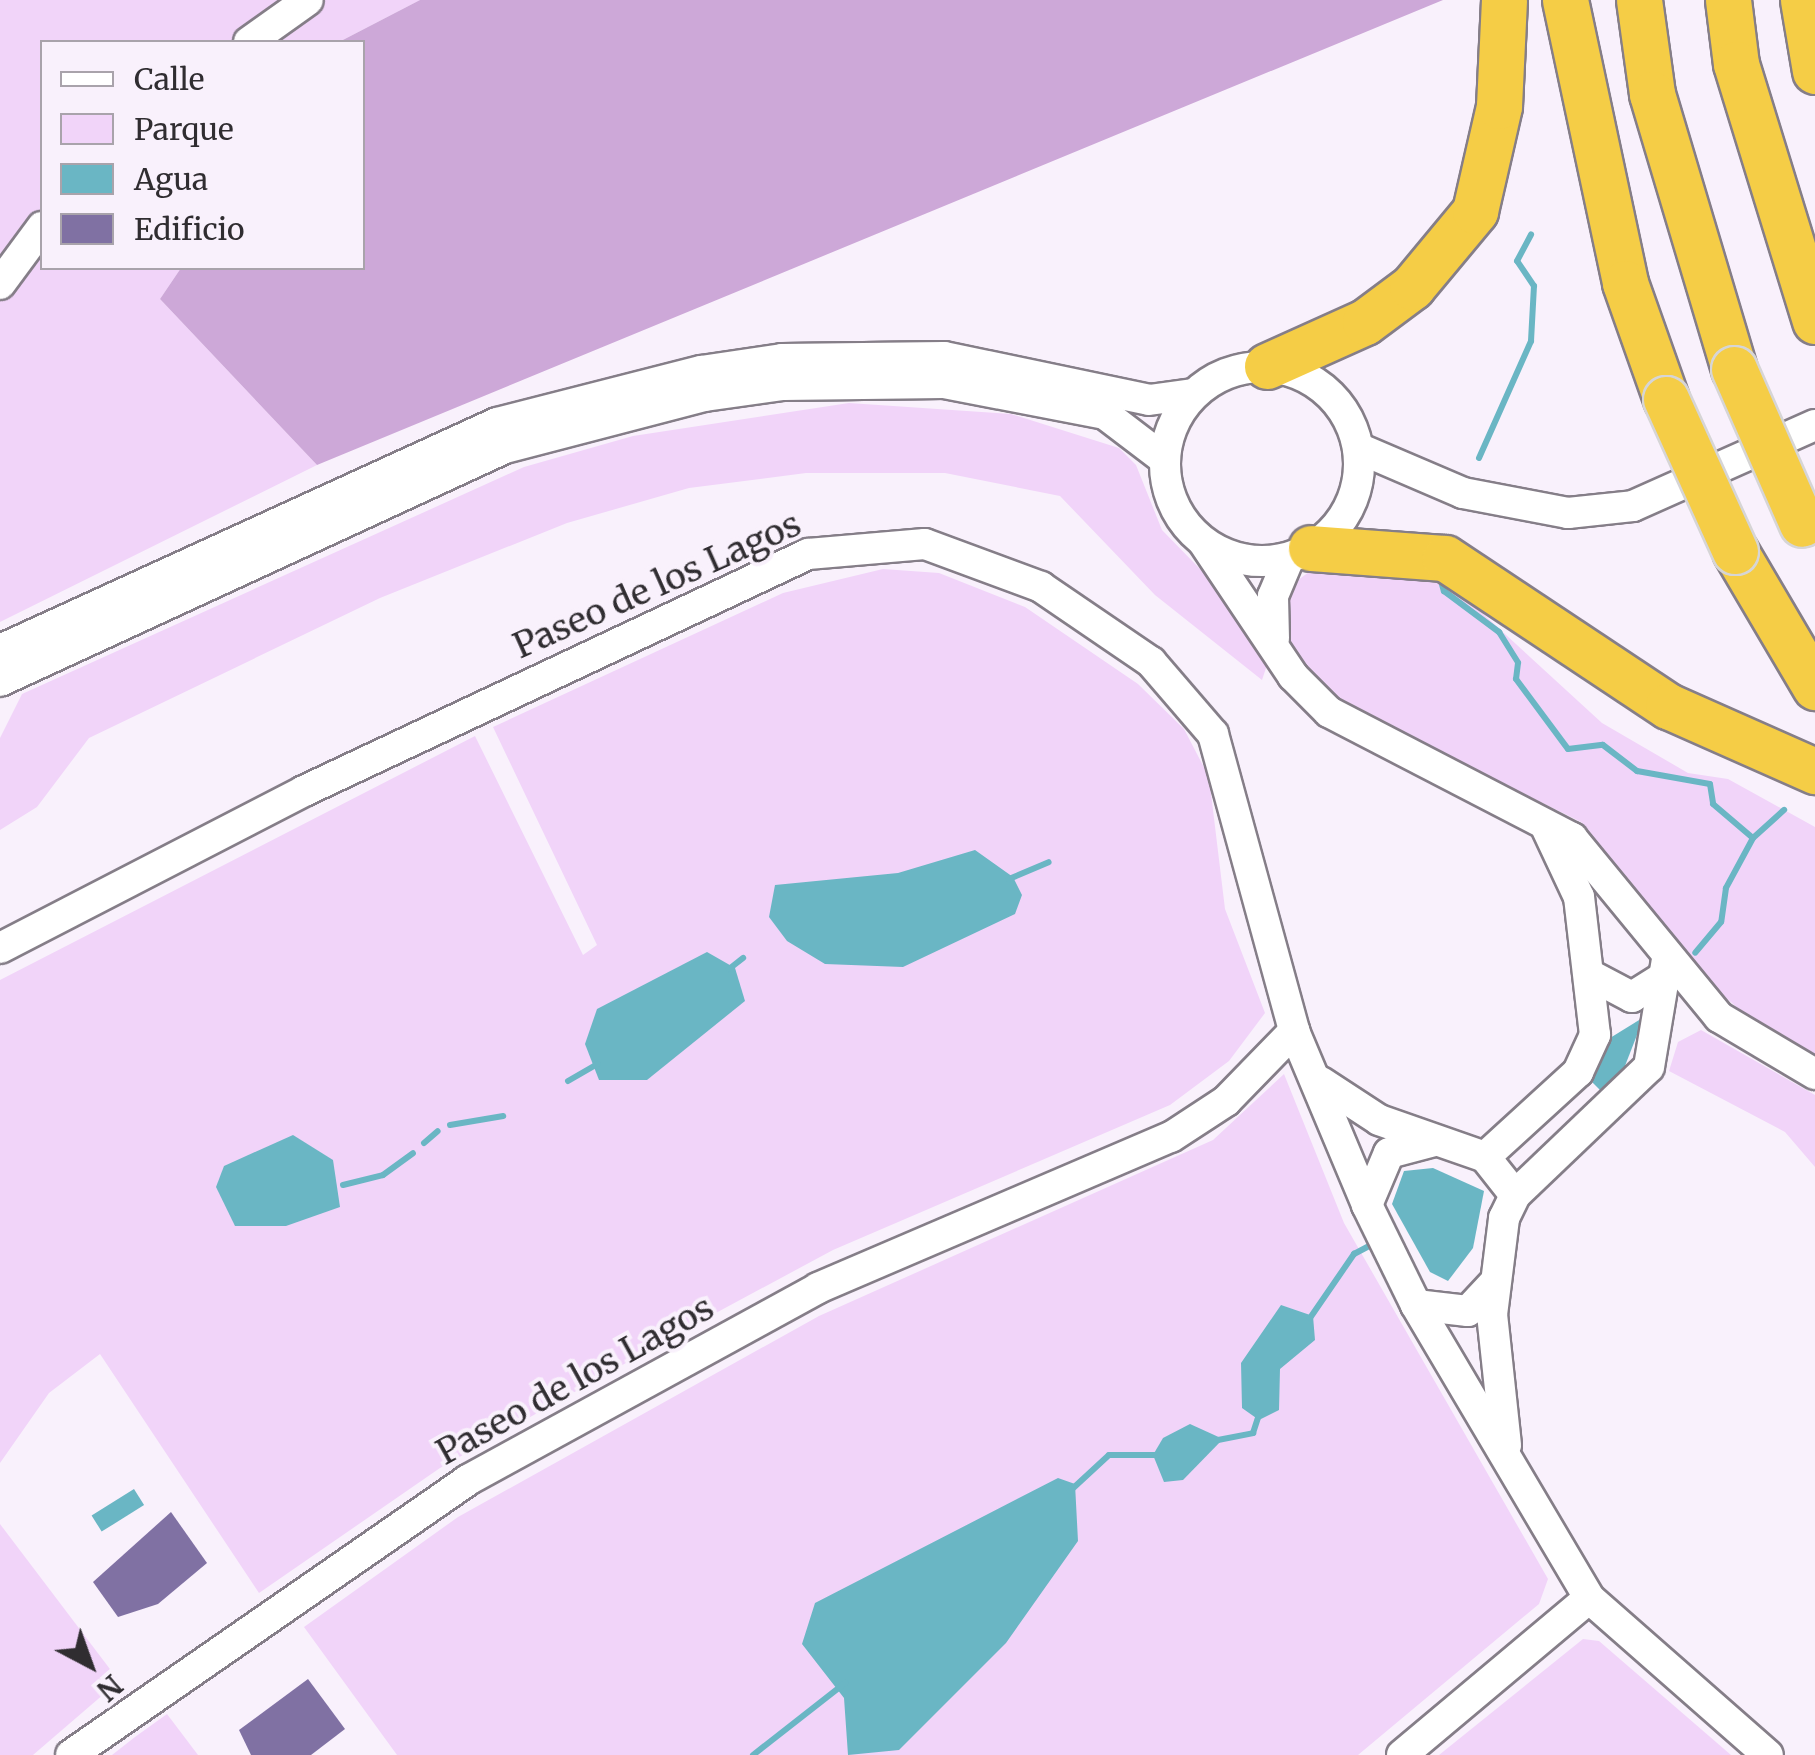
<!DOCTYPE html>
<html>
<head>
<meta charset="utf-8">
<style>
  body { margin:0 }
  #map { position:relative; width:1815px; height:1755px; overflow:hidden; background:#f9f1fc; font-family:Merriweather,serif }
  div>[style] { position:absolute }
  .green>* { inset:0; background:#f1d4f9 }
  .forest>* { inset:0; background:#cda8d8 }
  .water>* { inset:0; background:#6ab6c4; transform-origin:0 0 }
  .stream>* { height:6px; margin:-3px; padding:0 3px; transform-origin:3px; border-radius:3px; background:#6ab6c4 }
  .building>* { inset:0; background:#8071a3 }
  .roads { filter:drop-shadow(2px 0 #857e88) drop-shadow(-2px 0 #857e88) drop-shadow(0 2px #857e88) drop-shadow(0 -2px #857e88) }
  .minor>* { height:30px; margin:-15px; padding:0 15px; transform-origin:15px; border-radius:15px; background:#fff }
  .minor>.ring { margin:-15px; padding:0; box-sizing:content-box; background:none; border:30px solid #fff; border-radius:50% }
  .highway>* { height:45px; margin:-22.5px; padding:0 22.5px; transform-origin:22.5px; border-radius:22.5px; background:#f5cd46 }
  .bridges { filter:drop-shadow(2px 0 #d6d5d6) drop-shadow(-2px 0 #d6d5d6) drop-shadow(0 2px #d6d5d6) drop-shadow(0 -2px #d6d5d6) }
  .highway-bridge>* { height:45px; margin:-22.5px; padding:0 22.5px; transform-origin:22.5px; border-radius:22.5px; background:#f5cd46 }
  span { translate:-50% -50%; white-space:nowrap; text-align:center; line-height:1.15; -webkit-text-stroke:8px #f9f1fc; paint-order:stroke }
  .street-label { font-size:35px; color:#302d31 }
  .legend { position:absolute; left:40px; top:40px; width:325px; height:230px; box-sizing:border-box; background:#f9f1fc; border:2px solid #a9a3ab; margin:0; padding:12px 18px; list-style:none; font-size:30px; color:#302d31 }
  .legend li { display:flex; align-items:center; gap:20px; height:50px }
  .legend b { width:50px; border:2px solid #a9a3ab }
  .north { position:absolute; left:40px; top:1615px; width:100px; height:100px; -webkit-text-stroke:8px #f9f1fc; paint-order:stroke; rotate:139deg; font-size:28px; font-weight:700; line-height:40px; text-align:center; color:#302d31 }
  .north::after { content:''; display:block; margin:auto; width:35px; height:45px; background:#302d31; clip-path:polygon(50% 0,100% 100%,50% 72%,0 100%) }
</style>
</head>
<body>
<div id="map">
  <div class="green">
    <div style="clip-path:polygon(0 0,420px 0,339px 42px,42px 42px,42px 268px,181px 268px,160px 299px,317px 465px,0 622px)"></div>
    <div style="clip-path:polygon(849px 403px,1011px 414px,1119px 448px,1136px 465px,1162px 530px,1240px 610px,1267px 665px,1262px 680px,1155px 595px,1060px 496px,945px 473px,806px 473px,689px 488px,567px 523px,380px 598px,89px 738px,37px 807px,0 830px,0 738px,22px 694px,524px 467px,633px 436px)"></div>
    <div style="clip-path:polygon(1320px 564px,1444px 578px,1602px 723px,1688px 773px,1728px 779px,1815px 827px,1815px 1057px,1760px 1028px,1705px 979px,1581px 822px,1353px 709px,1313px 676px,1290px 645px,1283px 591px)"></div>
    <div style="clip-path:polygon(883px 569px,939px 573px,1025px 607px,1138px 684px,1184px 729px,1209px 777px,1225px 909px,1265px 1013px,1229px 1061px,1170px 1105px,833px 1250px,688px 1328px,440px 1468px,259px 1593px,100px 1354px,49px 1393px,0 1463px,0 980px,475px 736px,583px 955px,597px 945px,493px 727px,783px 593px)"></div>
    <div style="clip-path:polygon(1701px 1030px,1815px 1095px,1815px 1167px,1785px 1132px,1669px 1071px,1678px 1042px)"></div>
    <div style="clip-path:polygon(1284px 1074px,1344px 1223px,1548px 1579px,1539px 1604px,1358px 1755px,397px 1755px,304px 1627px,458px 1517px,819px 1316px,1213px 1140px)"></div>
    <div style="clip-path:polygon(0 1524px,119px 1681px,33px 1755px,0 1755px)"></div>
    <div style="clip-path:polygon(1583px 1639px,1599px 1641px,1731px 1755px,1439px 1755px)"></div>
    <div style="clip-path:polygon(167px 1714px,198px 1755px,112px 1755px,135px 1737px)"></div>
  </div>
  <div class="forest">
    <div style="clip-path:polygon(420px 0,1443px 0,317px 465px,160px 299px,181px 268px,362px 268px,362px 42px,339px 42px)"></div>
  </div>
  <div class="water">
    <div style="clip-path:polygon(975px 850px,1013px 877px,1022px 895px,1015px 914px,903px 967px,825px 964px,787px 941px,769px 917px,775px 885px,898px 873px)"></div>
    <div style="clip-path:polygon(707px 952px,735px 968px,745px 1001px,647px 1080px,599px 1080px,585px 1044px,597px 1009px)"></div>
    <div style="clip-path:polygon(1644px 1017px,1623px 1071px,1603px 1093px,1591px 1081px,1610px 1038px)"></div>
    <div style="clip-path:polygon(293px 1135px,333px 1160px,340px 1207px,286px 1226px,235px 1226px,216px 1187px,224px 1166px)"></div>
    <div style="clip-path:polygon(1433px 1168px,1484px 1191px,1473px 1248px,1448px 1281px,1430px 1272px,1392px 1204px,1404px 1171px)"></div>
    <div style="clip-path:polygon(1281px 1305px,1313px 1316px,1315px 1340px,1280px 1369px,1279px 1410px,1259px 1420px,1242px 1408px,1241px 1363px)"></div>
    <div style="clip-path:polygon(1190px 1424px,1223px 1439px,1183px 1480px,1164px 1482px,1153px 1455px,1163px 1438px)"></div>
    <div style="clip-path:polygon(1058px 1478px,1075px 1484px,1078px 1541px,1006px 1643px,899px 1750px,848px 1755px,844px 1698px,802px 1644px,815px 1603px)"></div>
    <div style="left:134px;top:1489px;width:19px;height:50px;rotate:58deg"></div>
  </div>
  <div class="stream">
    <div style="left:1479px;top:458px;width:128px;rotate:-66deg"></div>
    <div style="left:1531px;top:341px;width:55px;rotate:-86.9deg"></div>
    <div style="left:1534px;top:286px;width:30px;rotate:-124deg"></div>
    <div style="left:1517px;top:261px;width:30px;rotate:-62deg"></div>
    <div style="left:1439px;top:574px;width:18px;rotate:74deg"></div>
    <div style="left:1444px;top:591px;width:69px;rotate:36.7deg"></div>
    <div style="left:1499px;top:632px;width:36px;rotate:58deg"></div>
    <div style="left:1518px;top:663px;width:16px;rotate:97deg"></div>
    <div style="left:1516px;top:679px;width:87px;rotate:53.4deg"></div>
    <div style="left:1568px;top:749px;width:35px;rotate:-7deg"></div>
    <div style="left:1603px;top:745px;width:43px;rotate:37.4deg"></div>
    <div style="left:1637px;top:771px;width:74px;rotate:10.1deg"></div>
    <div style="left:1710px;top:784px;width:20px;rotate:81deg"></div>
    <div style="left:1713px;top:804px;width:52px;rotate:40.4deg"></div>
    <div style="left:1753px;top:838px;width:57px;rotate:118.4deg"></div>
    <div style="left:1726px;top:888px;width:34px;rotate:98deg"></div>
    <div style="left:1721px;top:922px;width:40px;rotate:130deg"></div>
    <div style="left:1753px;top:838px;width:42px;rotate:-42.1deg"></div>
    <div style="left:1009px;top:879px;width:43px;rotate:-23deg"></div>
    <div style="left:729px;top:969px;width:18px;rotate:-38deg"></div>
    <div style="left:568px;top:1081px;width:34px;rotate:-30deg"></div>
    <div style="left:450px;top:1125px;width:54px;rotate:-9.6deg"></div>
    <div style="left:424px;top:1143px;width:18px;rotate:-41deg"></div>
    <div style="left:343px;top:1185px;width:41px;rotate:-14deg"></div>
    <div style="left:383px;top:1175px;width:37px;rotate:-36deg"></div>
    <div style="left:1310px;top:1318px;width:78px;rotate:-55.5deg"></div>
    <div style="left:1354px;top:1254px;width:24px;rotate:-28deg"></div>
    <div style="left:1218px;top:1440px;width:36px;rotate:-11deg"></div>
    <div style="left:1253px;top:1433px;width:20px;rotate:-72deg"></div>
    <div style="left:1070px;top:1491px;width:53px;rotate:-42.7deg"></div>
    <div style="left:1109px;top:1455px;width:48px"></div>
    <div style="left:753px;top:1755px;width:117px;rotate:-38deg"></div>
  </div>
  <div class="building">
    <div style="clip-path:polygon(171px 1512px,207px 1563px,158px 1604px,118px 1617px,93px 1582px)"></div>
    <div style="clip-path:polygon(308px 1679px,345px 1729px,311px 1755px,251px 1755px,239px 1730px)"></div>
  </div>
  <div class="roads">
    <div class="minor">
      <div style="left:249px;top:42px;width:72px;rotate:-35.4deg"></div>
      <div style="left:0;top:284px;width:71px;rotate:-53.6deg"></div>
      <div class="ring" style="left:1165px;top:367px;width:164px;height:164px"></div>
      <div style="left:1358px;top:448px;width:114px;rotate:23.2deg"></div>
      <div style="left:1463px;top:493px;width:107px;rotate:10.8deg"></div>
      <div style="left:1568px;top:513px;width:65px;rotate:-6.1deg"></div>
      <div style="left:1633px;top:506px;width:199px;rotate:-24deg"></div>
      <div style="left:1204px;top:543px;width:160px;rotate:56.2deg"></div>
      <div style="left:1293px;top:676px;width:51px;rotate:45deg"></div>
      <div style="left:1329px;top:712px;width:274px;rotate:27.4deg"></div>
      <div style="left:1572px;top:838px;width:232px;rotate:50.6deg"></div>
      <div style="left:1719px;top:1017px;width:112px;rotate:30.7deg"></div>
      <div style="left:1274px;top:638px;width:42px;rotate:-91.4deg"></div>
      <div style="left:1273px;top:596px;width:41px;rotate:-67.2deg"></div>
      <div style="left:0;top:650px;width:546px;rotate:-24.55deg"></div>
      <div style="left:497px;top:423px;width:211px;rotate:-14.3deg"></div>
      <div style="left:701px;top:371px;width:82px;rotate:-8.4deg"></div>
      <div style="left:782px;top:359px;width:162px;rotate:-0.7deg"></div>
      <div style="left:944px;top:357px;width:209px;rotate:11.8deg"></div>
      <div style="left:1149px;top:400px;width:44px;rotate:-7.8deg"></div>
      <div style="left:0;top:681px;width:556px;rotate:-24.77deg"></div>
      <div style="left:505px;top:448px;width:207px;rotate:-14.6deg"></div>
      <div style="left:705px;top:396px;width:79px;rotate:-8deg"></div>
      <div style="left:783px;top:385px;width:161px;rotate:-0.7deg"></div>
      <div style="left:944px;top:383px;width:164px;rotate:10.9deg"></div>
      <div style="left:1105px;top:414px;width:74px;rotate:37.3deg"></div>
      <div style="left:0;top:948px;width:342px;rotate:-27.3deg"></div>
      <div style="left:304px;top:791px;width:557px;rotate:-25.18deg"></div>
      <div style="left:808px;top:554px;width:117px;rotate:-4.9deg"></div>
      <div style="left:925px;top:544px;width:124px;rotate:20.3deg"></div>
      <div style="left:1041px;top:587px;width:133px;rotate:34.3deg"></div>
      <div style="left:1151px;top:662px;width:95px;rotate:49.3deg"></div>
      <div style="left:1213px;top:734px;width:308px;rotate:74.7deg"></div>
      <div style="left:1294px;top:1031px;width:189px;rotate:67.2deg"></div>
      <div style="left:1367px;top:1205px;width:111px;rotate:63.9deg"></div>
      <div style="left:1416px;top:1305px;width:340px;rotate:59.4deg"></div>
      <div style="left:1589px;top:1598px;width:238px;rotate:41.3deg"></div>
      <div style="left:1592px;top:976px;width:45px;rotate:27.7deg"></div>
      <div style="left:1632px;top:997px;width:39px;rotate:-32deg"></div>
      <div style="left:1321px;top:1082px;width:69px;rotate:33.2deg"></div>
      <div style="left:1379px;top:1120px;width:112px;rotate:19.2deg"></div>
      <div style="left:1485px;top:1157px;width:48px;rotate:51.7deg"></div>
      <div style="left:1485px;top:1157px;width:126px;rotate:-42.4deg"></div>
      <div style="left:1578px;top:1072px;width:41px;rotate:-65.3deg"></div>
      <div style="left:1595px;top:1035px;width:139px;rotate:-96.6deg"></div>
      <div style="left:1579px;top:897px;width:75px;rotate:-115.2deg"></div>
      <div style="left:1367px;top:1205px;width:56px;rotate:-67.1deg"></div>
      <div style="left:1389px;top:1153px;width:43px;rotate:-14.7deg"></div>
      <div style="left:1416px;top:1305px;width:52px;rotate:6.6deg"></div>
      <div style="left:1468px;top:1311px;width:38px;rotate:-47deg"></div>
      <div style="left:1506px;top:1445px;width:131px;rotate:-96.1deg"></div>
      <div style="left:1492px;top:1315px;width:98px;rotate:-82.9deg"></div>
      <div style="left:1504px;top:1218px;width:25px;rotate:-64deg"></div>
      <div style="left:1515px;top:1195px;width:185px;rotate:-43.7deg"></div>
      <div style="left:1649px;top:1067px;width:109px;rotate:-80.5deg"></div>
      <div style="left:71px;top:1755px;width:483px;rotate:-34.7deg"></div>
      <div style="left:468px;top:1480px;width:399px;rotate:-28.7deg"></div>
      <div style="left:818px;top:1288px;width:384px;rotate:-23.2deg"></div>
      <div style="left:1171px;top:1137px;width:66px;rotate:-33.2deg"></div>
      <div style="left:1226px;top:1101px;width:98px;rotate:-45.8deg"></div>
      <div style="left:1402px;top:1755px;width:244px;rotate:-40deg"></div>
    </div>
    <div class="highway">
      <div style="left:1565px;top:0;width:289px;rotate:78deg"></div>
      <div style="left:1625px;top:283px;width:123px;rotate:70.5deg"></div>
      <div style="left:1639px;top:0;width:95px;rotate:82.1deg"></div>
      <div style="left:1652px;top:94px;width:287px;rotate:73.4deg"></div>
      <div style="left:1728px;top:0;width:64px;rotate:82.9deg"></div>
      <div style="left:1736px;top:64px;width:269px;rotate:72.9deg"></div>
      <div style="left:1803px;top:0;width:72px;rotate:80.4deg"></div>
      <div style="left:1267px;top:366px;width:107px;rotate:-24.2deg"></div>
      <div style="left:1365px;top:322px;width:59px;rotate:-36.7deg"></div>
      <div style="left:1412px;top:287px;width:99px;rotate:-50.3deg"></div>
      <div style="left:1475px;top:211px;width:108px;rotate:-77.1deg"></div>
      <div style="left:1499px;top:106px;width:106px;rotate:-87.3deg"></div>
      <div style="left:1311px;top:548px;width:134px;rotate:4.3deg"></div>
      <div style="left:1445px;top:558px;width:268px;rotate:33.6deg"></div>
      <div style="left:1668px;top:706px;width:161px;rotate:23.9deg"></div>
      <div style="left:1735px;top:551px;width:158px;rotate:59.5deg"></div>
    </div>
  </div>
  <div class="bridges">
    <div class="highway-bridge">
      <div style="left:1734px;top:369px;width:169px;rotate:66.3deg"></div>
      <div style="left:1666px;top:399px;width:167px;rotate:65.6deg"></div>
    </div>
  </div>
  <div class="street-label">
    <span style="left:657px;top:585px;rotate:-24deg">Paseo de los Lagos</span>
    <span style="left:575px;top:1380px;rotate:-29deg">Paseo de los Lagos</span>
  </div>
  <ul class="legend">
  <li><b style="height:12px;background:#fff"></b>Calle</li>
  <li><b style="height:28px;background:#f1d4f9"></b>Parque</li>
  <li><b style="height:28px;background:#6ab6c4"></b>Agua</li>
  <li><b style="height:28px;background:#8071a3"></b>Edificio</li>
  </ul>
  <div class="north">N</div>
</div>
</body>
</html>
